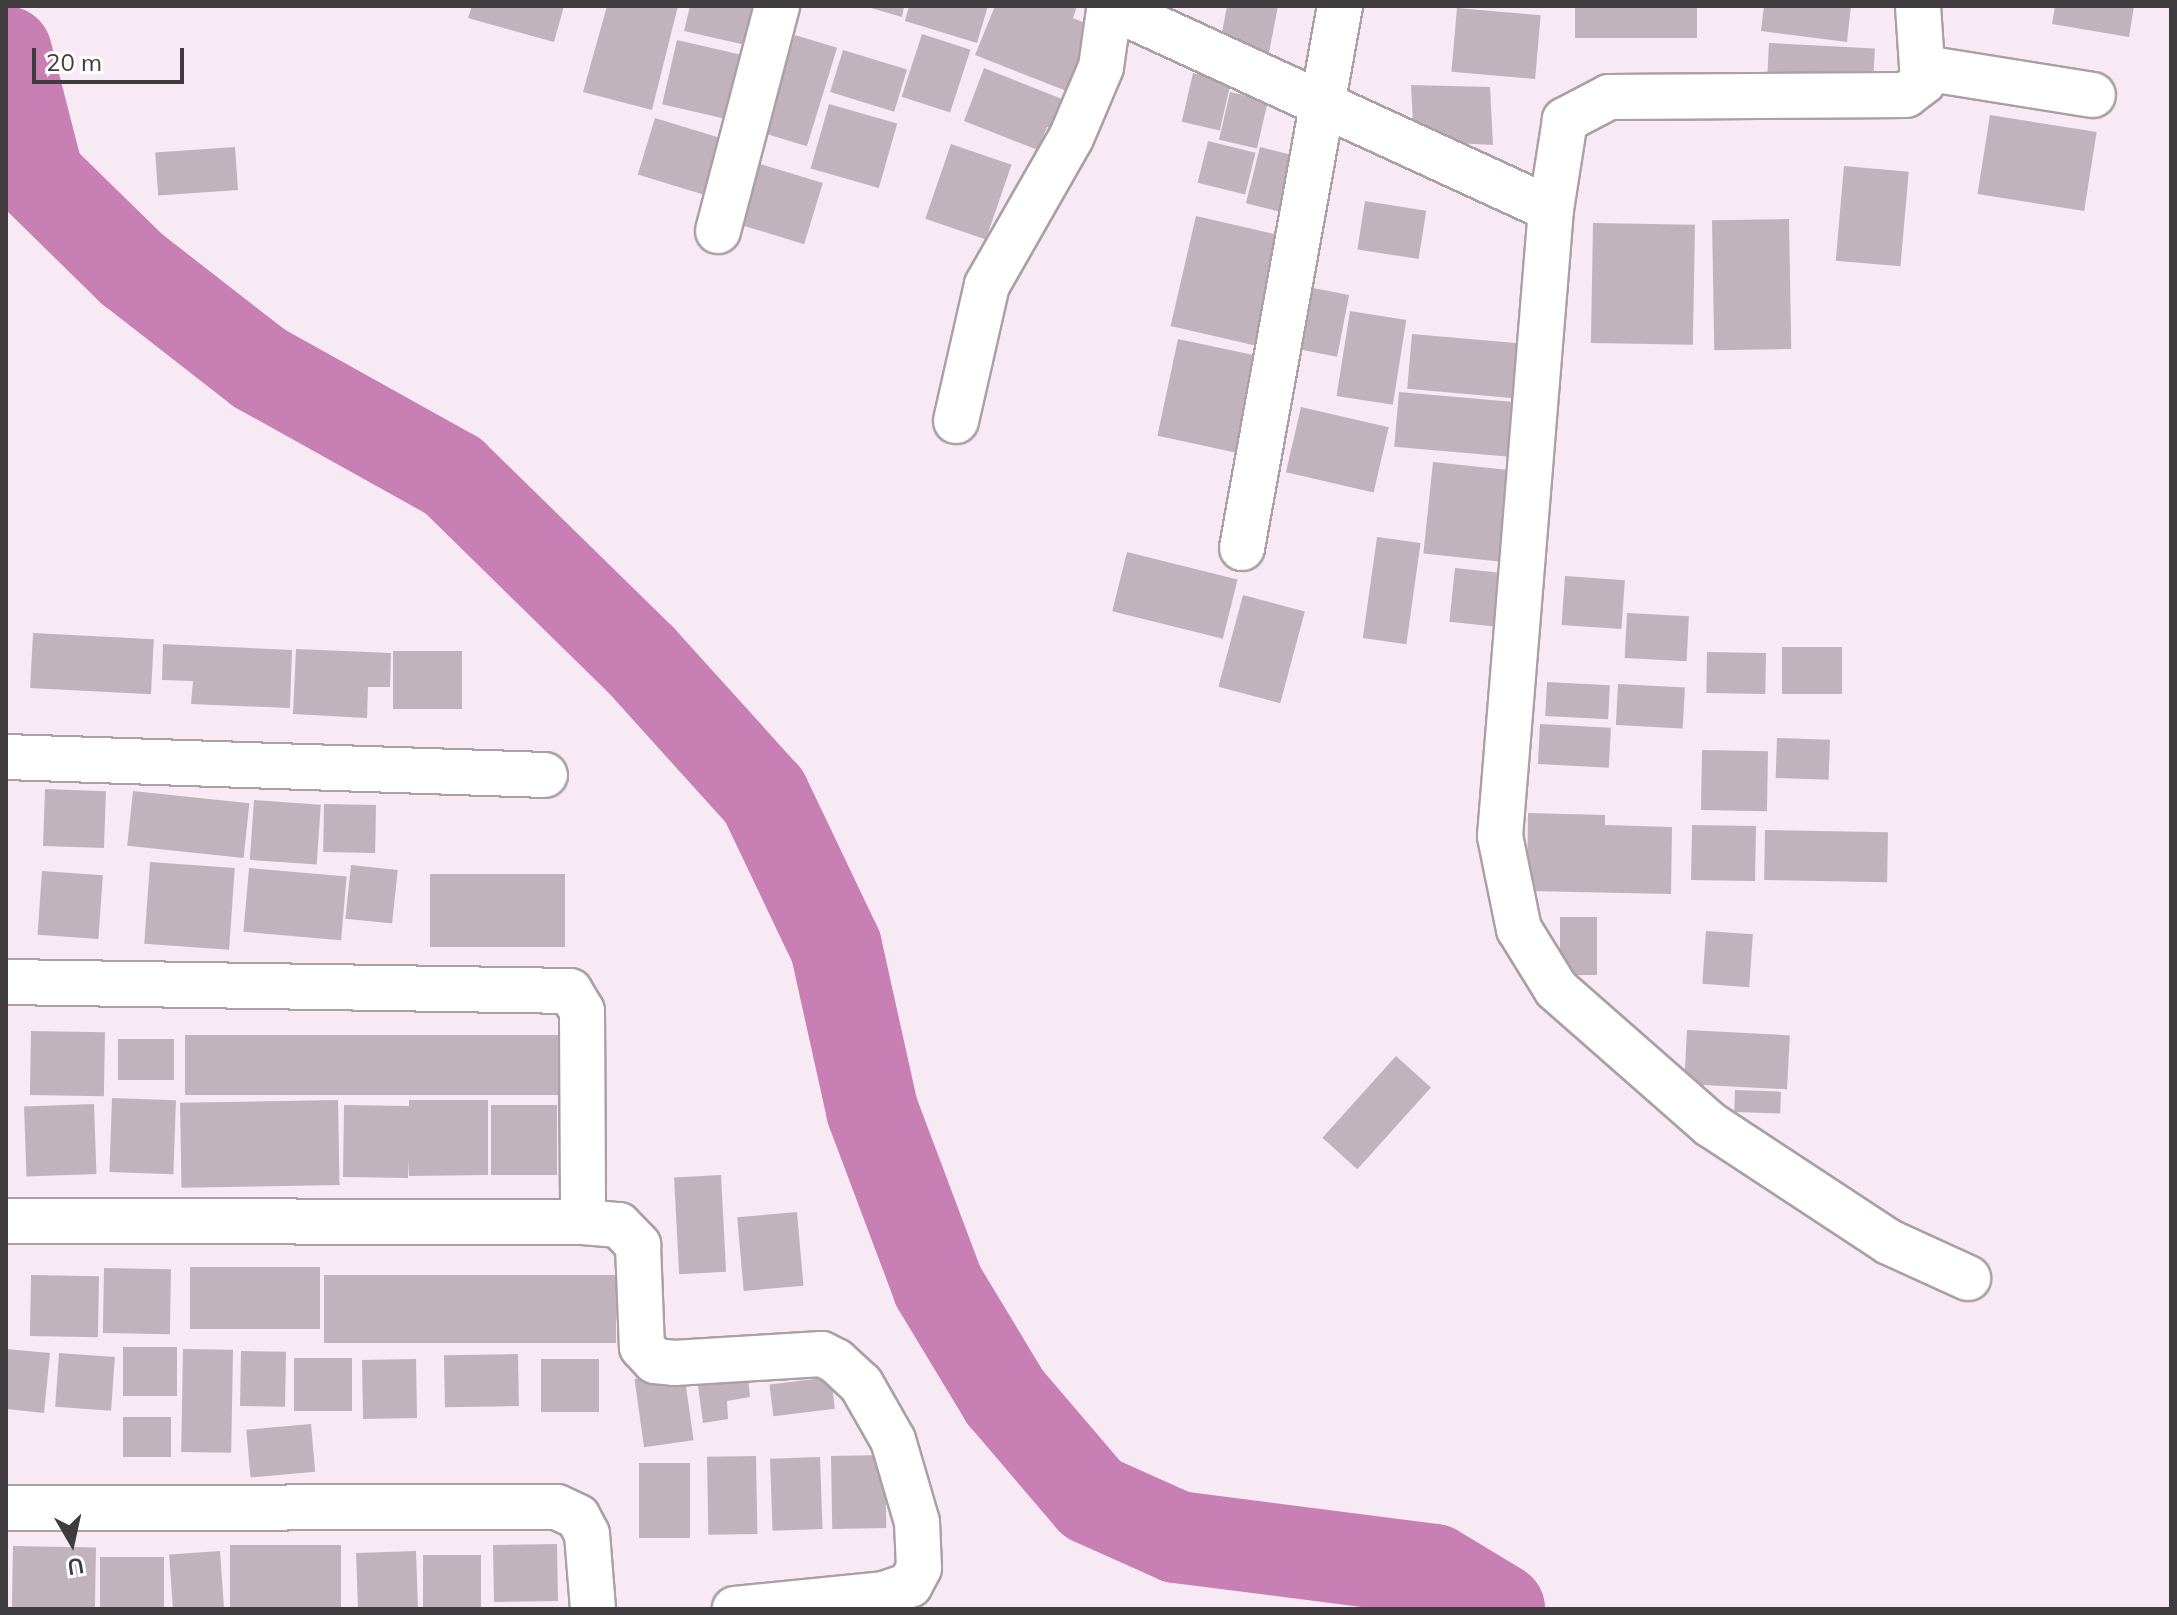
<!DOCTYPE html>
<html>
<head>
<meta charset="utf-8">
<style>
  body { margin:0 }
  #map { position:relative; width:2177px; height:1615px; overflow:hidden; background:#f8eaf4; font-family:Mulish,sans-serif }
  div>[style] { position:absolute }
  .river>* { height:92px; margin:-46px; padding:0 46px; transform-origin:46px; border-radius:46px; background:#c87fb4 }
  .building>* { inset:0; background:#c1b3bc; transform-origin:0 0 }
  .roads { filter:drop-shadow(2px 0 #ac9fa8) drop-shadow(-2px 0 #ac9fa8) drop-shadow(0 2px #ac9fa8) drop-shadow(0 -2px #ac9fa8) }
  .minor>* { height:44px; margin:-22px; padding:0 22px; transform-origin:22px; border-radius:22px; background:#fff }
  span { translate:-50% -50%; white-space:nowrap; text-align:center; line-height:1.15; -webkit-text-stroke:6px #fff; paint-order:stroke }
  .frame { position:absolute; inset:0; border:8px solid #403b3e; pointer-events:none }
  .north { position:absolute; left:32px; top:1503px; width:80px; height:80px; -webkit-text-stroke:6px #fff; paint-order:stroke; rotate:171deg; font-size:22px; font-weight:700; line-height:32px; text-align:center; color:#403b3e }
  .north::after { content:''; display:block; margin:auto; width:28px; height:36px; background:#403b3e; clip-path:polygon(50% 0,100% 100%,50% 72%,0 100%) }
  .scale { position:absolute; left:32px; top:48px; width:152px; height:36px; box-sizing:border-box; border:4px solid #403b3e; border-top:0; padding-left:10px; font-size:24px; line-height:28px; white-space:nowrap; color:#403b3e; -webkit-text-stroke:6px #fff; paint-order:stroke }
</style>
</head>
<body>
<div id="map">
  <div class="river">
    <div style="left:6px;top:52px;width:129px;rotate:75.6deg"></div>
    <div style="left:38px;top:177px;width:132px;rotate:44.4deg"></div>
    <div style="left:132px;top:269px;width:161px;rotate:37.9deg"></div>
    <div style="left:259px;top:368px;width:222px;rotate:29.1deg"></div>
    <div style="left:453px;top:476px;width:262px;rotate:44.4deg"></div>
    <div style="left:640px;top:659px;width:185px;rotate:47.9deg"></div>
    <div style="left:764px;top:796px;width:167px;rotate:64.5deg"></div>
    <div style="left:836px;top:947px;width:167px;rotate:77.5deg"></div>
    <div style="left:872px;top:1110px;width:188px;rotate:69.4deg"></div>
    <div style="left:938px;top:1286px;width:130px;rotate:58.9deg"></div>
    <div style="left:1005px;top:1397px;width:134px;rotate:49.5deg"></div>
    <div style="left:1092px;top:1499px;width:93px;rotate:24.1deg"></div>
    <div style="left:1177px;top:1537px;width:259px;rotate:7.3deg"></div>
    <div style="left:1434px;top:1570px;width:76px;rotate:31deg"></div>
  </div>
  <div class="building">
    <div style="clip-path:polygon(472px 6px,564px 6px,554px 42px,468px 18px)"></div>
    <div style="clip-path:polygon(607px 6px,678px 6px,652px 110px,583px 92px)"></div>
    <div style="clip-path:polygon(690px 6px,769px 6px,759px 48px,684px 31px)"></div>
    <div style="clip-path:polygon(864px 6px,904px 6px,902px 17px)"></div>
    <div style="clip-path:polygon(909px 6px,988px 6px,977px 43px,905px 21px)"></div>
    <div style="clip-path:polygon(995px 6px,1077px 6px,1073px 18px,1100px 29px,1074px 94px,975px 55px)"></div>
    <div style="clip-path:polygon(1227px 6px,1278px 6px,1267px 63px,1218px 54px)"></div>
    <div style="left:1575px;top:6px;width:122px;height:32px"></div>
    <div style="clip-path:polygon(1764px 6px,1851px 6px,1847px 42px,1761px 31px)"></div>
    <div style="clip-path:polygon(2055px 6px,2134px 6px,2129px 37px,2052px 24px)"></div>
    <div style="left:1457px;top:8px;width:84px;height:64px;rotate:5deg"></div>
    <div style="left:922px;top:34px;width:51px;height:66px;rotate:18deg"></div>
    <div style="left:795px;top:35px;width:44px;height:103px;rotate:17deg"></div>
    <div style="left:677px;top:40px;width:80px;height:66px;rotate:13deg"></div>
    <div style="left:1769px;top:43px;width:106px;height:35px;rotate:3deg"></div>
    <div style="left:843px;top:50px;width:67px;height:44px;rotate:17deg"></div>
    <div style="clip-path:polygon(984px 68px,1072px 103px,1062px 132px,1047px 127px,1038px 150px,964px 121px)"></div>
    <div style="left:1193px;top:73px;width:39px;height:50px;rotate:13deg"></div>
    <div style="clip-path:polygon(1411px 85px,1490px 87px,1493px 145px,1414px 141px)"></div>
    <div style="left:1230px;top:92px;width:39px;height:49px;rotate:13deg"></div>
    <div style="left:829px;top:104px;width:71px;height:67px;rotate:16deg"></div>
    <div style="left:1990px;top:115px;width:108px;height:80px;rotate:9deg"></div>
    <div style="left:655px;top:118px;width:77px;height:59px;rotate:17deg"></div>
    <div style="left:1208px;top:141px;width:49px;height:43px;rotate:14deg"></div>
    <div style="left:951px;top:144px;width:64px;height:79px;rotate:19deg"></div>
    <div style="left:235px;top:147px;width:43px;height:80px;rotate:86deg"></div>
    <div style="left:1260px;top:147px;width:45px;height:58px;rotate:14deg"></div>
    <div style="left:754px;top:162px;width:72px;height:64px;rotate:17deg"></div>
    <div style="left:1844px;top:166px;width:65px;height:95px;rotate:5deg"></div>
    <div style="left:1365px;top:201px;width:62px;height:49px;rotate:9deg"></div>
    <div style="left:1196px;top:216px;width:90px;height:113px;rotate:13deg"></div>
    <div style="left:1789px;top:219px;width:130px;height:77px;rotate:89deg"></div>
    <div style="left:1593px;top:223px;width:102px;height:120px;rotate:1deg"></div>
    <div style="left:1303px;top:286px;width:47px;height:63px;rotate:11deg"></div>
    <div style="left:1350px;top:311px;width:57px;height:86px;rotate:9deg"></div>
    <div style="left:1412px;top:334px;width:110px;height:55px;rotate:5deg"></div>
    <div style="left:1178px;top:339px;width:82px;height:99px;rotate:12deg"></div>
    <div style="left:1399px;top:392px;width:127px;height:55px;rotate:5deg"></div>
    <div style="left:1301px;top:407px;width:90px;height:67px;rotate:13deg"></div>
    <div style="left:1433px;top:462px;width:90px;height:92px;rotate:6deg"></div>
    <div style="left:1377px;top:537px;width:44px;height:102px;rotate:8deg"></div>
    <div style="left:1127px;top:552px;width:114px;height:61px;rotate:14deg"></div>
    <div style="left:1455px;top:568px;width:45px;height:54px;rotate:6deg"></div>
    <div style="left:1565px;top:576px;width:60px;height:49px;rotate:4deg"></div>
    <div style="left:1243px;top:595px;width:64px;height:95px;rotate:15deg"></div>
    <div style="left:1627px;top:613px;width:62px;height:45px;rotate:3deg"></div>
    <div style="left:33px;top:633px;width:121px;height:55px;rotate:3deg"></div>
    <div style="clip-path:polygon(163px 644px,292px 650px,290px 708px,191px 704px,193px 681px,162px 680px)"></div>
    <div style="left:1782px;top:647px;width:60px;height:47px"></div>
    <div style="clip-path:polygon(296px 649px,391px 653px,390px 687px,368px 687px,367px 718px,293px 714px)"></div>
    <div style="left:393px;top:651px;width:69px;height:58px"></div>
    <div style="left:1707px;top:652px;width:59px;height:41px;rotate:1deg"></div>
    <div style="left:1547px;top:682px;width:63px;height:34px;rotate:3deg"></div>
    <div style="left:1618px;top:684px;width:67px;height:41px;rotate:3deg"></div>
    <div style="left:1540px;top:724px;width:71px;height:40px;rotate:3deg"></div>
    <div style="left:1777px;top:738px;width:53px;height:40px;rotate:2deg"></div>
    <div style="left:1702px;top:750px;width:66px;height:60px;rotate:1deg"></div>
    <div style="left:45px;top:789px;width:61px;height:57px;rotate:2deg"></div>
    <div style="left:133px;top:791px;width:117px;height:55px;rotate:6deg"></div>
    <div style="left:254px;top:800px;width:67px;height:60px;rotate:4deg"></div>
    <div style="left:324px;top:804px;width:52px;height:48px;rotate:1deg"></div>
    <div style="clip-path:polygon(1528px 813px,1605px 815px,1605px 825px,1672px 827px,1671px 894px,1527px 891px)"></div>
    <div style="left:1692px;top:825px;width:64px;height:55px;rotate:1deg"></div>
    <div style="left:1765px;top:830px;width:123px;height:50px;rotate:1deg"></div>
    <div style="left:150px;top:862px;width:85px;height:82px;rotate:4deg"></div>
    <div style="left:351px;top:865px;width:47px;height:54px;rotate:6deg"></div>
    <div style="left:249px;top:868px;width:98px;height:64px;rotate:5deg"></div>
    <div style="left:42px;top:871px;width:61px;height:64px;rotate:4deg"></div>
    <div style="left:430px;top:874px;width:135px;height:73px"></div>
    <div style="left:1560px;top:917px;width:37px;height:58px"></div>
    <div style="left:1706px;top:931px;width:47px;height:53px;rotate:4deg"></div>
    <div style="left:1687px;top:1030px;width:103px;height:54px;rotate:3deg"></div>
    <div style="left:31px;top:1031px;width:74px;height:64px;rotate:1deg"></div>
    <div style="left:567px;top:1035px;width:60px;height:382px;rotate:90deg"></div>
    <div style="left:118px;top:1039px;width:56px;height:41px"></div>
    <div style="left:1396px;top:1056px;width:47px;height:110px;rotate:42deg"></div>
    <div style="left:1735px;top:1090px;width:46px;height:22px;rotate:2deg"></div>
    <div style="left:112px;top:1098px;width:64px;height:74px;rotate:2deg"></div>
    <div style="left:338px;top:1100px;width:85px;height:158px;rotate:89deg"></div>
    <div style="clip-path:polygon(409px 1100px,488px 1100px,488px 1175px,409px 1176px,408px 1160px,408px 1178px,343px 1177px,344px 1105px,409px 1106px)"></div>
    <div style="left:94px;top:1104px;width:70px;height:70px;rotate:88deg"></div>
    <div style="left:491px;top:1105px;width:66px;height:70px"></div>
    <div style="left:721px;top:1175px;width:97px;height:47px;rotate:87deg"></div>
    <div style="left:797px;top:1212px;width:74px;height:60px;rotate:85deg"></div>
    <div style="left:190px;top:1267px;width:130px;height:62px"></div>
    <div style="left:104px;top:1268px;width:67px;height:65px;rotate:1deg"></div>
    <div style="left:31px;top:1275px;width:68px;height:61px;rotate:1deg"></div>
    <div style="left:616px;top:1275px;width:68px;height:292px;rotate:90deg"></div>
    <div style="left:123px;top:1347px;width:54px;height:49px"></div>
    <div style="clip-path:polygon(6px 1349px,50px 1353px,44px 1413px,6px 1409px)"></div>
    <div style="left:183px;top:1349px;width:50px;height:103px;rotate:1deg"></div>
    <div style="left:241px;top:1351px;width:45px;height:55px;rotate:1deg"></div>
    <div style="left:59px;top:1353px;width:56px;height:54px;rotate:4deg"></div>
    <div style="left:518px;top:1354px;width:52px;height:74px;rotate:89deg"></div>
    <div style="left:352px;top:1358px;width:53px;height:58px;rotate:90deg"></div>
    <div style="left:416px;top:1359px;width:59px;height:54px;rotate:89deg"></div>
    <div style="left:541px;top:1359px;width:58px;height:53px"></div>
    <div style="left:684px;top:1372px;width:69px;height:50px;rotate:82deg"></div>
    <div style="left:831px;top:1377px;width:32px;height:62px;rotate:83deg"></div>
    <div style="clip-path:polygon(748px 1378px,750px 1397px,727px 1401px,728px 1419px,703px 1423px,698px 1386px)"></div>
    <div style="left:123px;top:1417px;width:48px;height:40px"></div>
    <div style="left:311px;top:1424px;width:48px;height:65px;rotate:85deg"></div>
    <div style="left:885px;top:1455px;width:73px;height:54px;rotate:89deg"></div>
    <div style="left:756px;top:1456px;width:78px;height:49px;rotate:89deg"></div>
    <div style="left:820px;top:1457px;width:72px;height:50px;rotate:88deg"></div>
    <div style="left:639px;top:1463px;width:51px;height:75px"></div>
    <div style="left:557px;top:1544px;width:57px;height:64px;rotate:89deg"></div>
    <div style="left:230px;top:1545px;width:111px;height:64px"></div>
    <div style="left:13px;top:1546px;width:83px;height:63px;rotate:1deg"></div>
    <div style="left:220px;top:1551px;width:58px;height:51px;rotate:86deg"></div>
    <div style="left:416px;top:1551px;width:58px;height:60px;rotate:88deg"></div>
    <div style="left:423px;top:1555px;width:58px;height:54px"></div>
    <div style="left:100px;top:1557px;width:64px;height:52px"></div>
  </div>
  <div class="roads">
    <div class="minor">
      <div style="left:1109px;top:6px;width:486px;rotate:24.7deg"></div>
      <div style="left:1918px;top:6px;width:76px;rotate:86.2deg"></div>
      <div style="left:1923px;top:82px;width:21px;rotate:143deg"></div>
      <div style="left:1906px;top:95px;width:297px;rotate:179.6deg"></div>
      <div style="left:1609px;top:97px;width:50px;rotate:152.4deg"></div>
      <div style="left:1565px;top:120px;width:90px;rotate:98.9deg"></div>
      <div style="left:1551px;top:209px;width:629px;rotate:94.65deg"></div>
      <div style="left:1500px;top:836px;width:95px;rotate:78.5deg"></div>
      <div style="left:1519px;top:929px;width:70px;rotate:58.3deg"></div>
      <div style="left:1556px;top:989px;width:206px;rotate:41.3deg"></div>
      <div style="left:1711px;top:1125px;width:213px;rotate:33.3deg"></div>
      <div style="left:1889px;top:1242px;width:87px;rotate:24.5deg"></div>
      <div style="left:1924px;top:68px;width:171px;rotate:9.1deg"></div>
      <div style="left:718px;top:231px;width:233px;rotate:-75.3deg"></div>
      <div style="left:956px;top:421px;width:139px;rotate:-77.2deg"></div>
      <div style="left:987px;top:285px;width:169px;rotate:-60.3deg"></div>
      <div style="left:1071px;top:138px;width:77px;rotate:-67.1deg"></div>
      <div style="left:1101px;top:67px;width:57px;rotate:-81.9deg"></div>
      <div style="left:1242px;top:548px;width:551px;rotate:-79.75deg"></div>
      <div style="left:6px;top:757px;width:539px;rotate:1.91deg"></div>
      <div style="left:6px;top:982px;width:564px;rotate:0.91deg"></div>
      <div style="left:570px;top:991px;width:23px;rotate:59deg"></div>
      <div style="left:582px;top:1011px;width:211px;rotate:89.7deg"></div>
      <div style="left:583px;top:1222px;width:36px;rotate:5deg"></div>
      <div style="left:619px;top:1225px;width:28px;rotate:46deg"></div>
      <div style="left:638px;top:1245px;width:102px;rotate:87.8deg"></div>
      <div style="left:642px;top:1347px;width:19px;rotate:47deg"></div>
      <div style="left:655px;top:1361px;width:19px;rotate:6deg"></div>
      <div style="left:674px;top:1363px;width:148px;rotate:-3.5deg"></div>
      <div style="left:822px;top:1354px;width:16px;rotate:27deg"></div>
      <div style="left:836px;top:1361px;width:34px;rotate:43deg"></div>
      <div style="left:861px;top:1384px;width:64px;rotate:60.3deg"></div>
      <div style="left:893px;top:1440px;width:85px;rotate:73.7deg"></div>
      <div style="left:917px;top:1522px;width:46px;rotate:87.5deg"></div>
      <div style="left:919px;top:1568px;width:19px;rotate:118deg"></div>
      <div style="left:910px;top:1585px;width:28px;rotate:161deg"></div>
      <div style="left:884px;top:1594px;width:150px;rotate:174.3deg"></div>
      <div style="left:6px;top:1221px;width:577px;rotate:0.1deg"></div>
      <div style="left:6px;top:1508px;width:551px;rotate:-0.1deg"></div>
      <div style="left:557px;top:1507px;width:23px;rotate:25deg"></div>
      <div style="left:578px;top:1517px;width:19px;rotate:62deg"></div>
      <div style="left:587px;top:1534px;width:75px;rotate:85.4deg"></div>
    </div>
  </div>
  <div class="frame"></div>
  <div class="north">U</div>
  <div class="scale">20 m</div>
</div>
</body>
</html>
